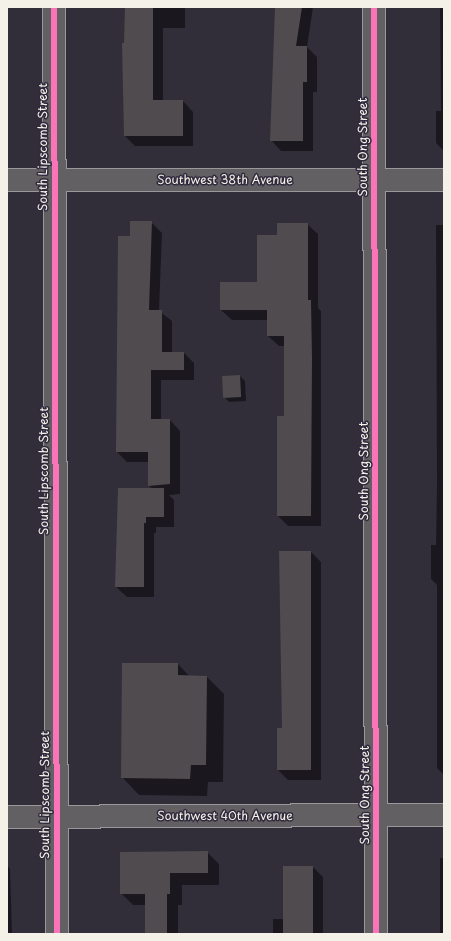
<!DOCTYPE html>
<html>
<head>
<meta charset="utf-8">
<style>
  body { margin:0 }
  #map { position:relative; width:451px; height:941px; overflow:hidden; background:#312e39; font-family:"Playpen Sans",sans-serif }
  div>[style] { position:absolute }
  .shadow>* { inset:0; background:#0007; transform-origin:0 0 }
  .building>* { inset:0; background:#4f4b4f; transform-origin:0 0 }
  .roads { filter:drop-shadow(1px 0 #9a989b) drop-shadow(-1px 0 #9a989b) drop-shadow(0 1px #9a989b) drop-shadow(0 -1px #9a989b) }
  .minor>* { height:22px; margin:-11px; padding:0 11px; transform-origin:11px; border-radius:11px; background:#626063 }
  .cycleway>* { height:6px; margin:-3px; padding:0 3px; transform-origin:3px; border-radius:3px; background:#fb73b8 }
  span { translate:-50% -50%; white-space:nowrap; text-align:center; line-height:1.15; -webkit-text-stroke:3px #2f2a3d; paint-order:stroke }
  .street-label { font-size:12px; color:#f4f1e8 }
  .frame { position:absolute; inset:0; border:8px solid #f4f1e8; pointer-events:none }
</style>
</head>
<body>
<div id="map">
  <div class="shadow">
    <div style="clip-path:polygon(125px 7px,185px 7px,185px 28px,163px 28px,163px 101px,183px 101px,193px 112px,193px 146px,135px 146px,125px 136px,123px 44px,125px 44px)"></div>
    <div style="clip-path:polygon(276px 7px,313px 7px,307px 47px,317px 57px,317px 92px,313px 92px,313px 151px,281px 151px,271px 140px)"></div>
    <div style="clip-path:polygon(440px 7px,444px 7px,444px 151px,436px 143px,436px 111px,441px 111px)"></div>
    <div style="clip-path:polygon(151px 222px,162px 233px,159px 311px,172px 321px,172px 353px,184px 353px,194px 363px,194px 380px,161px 380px,161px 420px,170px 420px,180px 431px,180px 494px,169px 495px,174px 500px,174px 527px,156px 527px,156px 533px,154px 533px,154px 597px,127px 597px,116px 587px,119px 489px,153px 489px,149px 486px,149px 462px,127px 462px,117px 452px,131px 237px)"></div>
    <div style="clip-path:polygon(307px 224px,318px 234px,318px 308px,321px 311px,321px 526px,288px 526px,278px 516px,284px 417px,284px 346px,279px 346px,268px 336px,268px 320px,232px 320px,221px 310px,258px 283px,278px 236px)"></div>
    <div style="clip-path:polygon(436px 225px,444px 225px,444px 775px,437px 768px,437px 585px,431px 579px,431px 545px,436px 545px,437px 483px)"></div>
    <div style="clip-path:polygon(240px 376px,245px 381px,246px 401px,229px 402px,224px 397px)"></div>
    <div style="clip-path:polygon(311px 552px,321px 562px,321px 780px,288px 780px,278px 770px)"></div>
    <div style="clip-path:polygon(178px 664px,190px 677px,207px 677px,224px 694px,223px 782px,208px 782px,207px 796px,139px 795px,122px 777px)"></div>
    <div style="clip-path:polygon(207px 852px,219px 864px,219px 885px,182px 885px,182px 905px,178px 905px,178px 934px,146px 934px,146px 905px,133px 905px,121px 893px)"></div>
    <div style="left:440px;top:858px;width:4px;height:76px"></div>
    <div style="clip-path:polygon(7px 865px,10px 869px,12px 934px,7px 934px)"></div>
    <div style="clip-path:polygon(313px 867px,323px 877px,323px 934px,273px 934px,273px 919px,284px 919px)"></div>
  </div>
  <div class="building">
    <div style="clip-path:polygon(125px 7px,153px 7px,153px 100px,183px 100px,183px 136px,124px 136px,122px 43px,124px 43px)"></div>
    <div style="clip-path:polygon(275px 7px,302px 7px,296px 46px,307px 46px,307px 82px,303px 82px,303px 141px,270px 141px)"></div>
    <div style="clip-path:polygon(130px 221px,152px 221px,149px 310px,162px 310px,162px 352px,184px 352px,184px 370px,151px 370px,151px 419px,170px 419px,170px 484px,148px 486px,148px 452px,116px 452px,118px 236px,130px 236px)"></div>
    <div style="clip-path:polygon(277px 223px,308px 223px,308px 300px,311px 300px,312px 358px,311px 516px,277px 516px,277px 416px,284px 416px,284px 336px,267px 336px,267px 310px,220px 310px,220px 282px,257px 282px,257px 235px,277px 235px)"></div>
    <div style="left:240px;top:375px;width:22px;height:18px;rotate:87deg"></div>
    <div style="clip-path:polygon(118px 488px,164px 488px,164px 517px,146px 517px,146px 523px,144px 523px,144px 587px,115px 587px)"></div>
    <div style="clip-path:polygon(279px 551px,311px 551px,311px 770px,277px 770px,277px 728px,282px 728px)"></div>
    <div style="clip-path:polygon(122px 663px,178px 663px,178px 675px,207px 676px,206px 765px,191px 765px,190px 779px,121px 778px)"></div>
    <div style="clip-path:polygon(208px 851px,208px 873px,170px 873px,170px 894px,167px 894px,167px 934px,145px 934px,145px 894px,120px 894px,120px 852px)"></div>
    <div style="left:283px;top:866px;width:30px;height:68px"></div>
  </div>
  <div class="roads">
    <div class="minor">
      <div style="left:54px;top:7px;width:927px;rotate:89.81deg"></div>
      <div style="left:374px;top:7px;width:927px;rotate:89.88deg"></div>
      <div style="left:7px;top:180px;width:437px"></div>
      <div style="left:7px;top:817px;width:437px;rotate:-0.3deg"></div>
    </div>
  </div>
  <div class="cycleway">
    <div style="left:54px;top:7px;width:927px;rotate:89.81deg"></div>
    <div style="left:374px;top:7px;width:927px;rotate:89.88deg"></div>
  </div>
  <div class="street-label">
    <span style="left:43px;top:147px;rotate:-90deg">South Lipscomb Street</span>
    <span style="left:363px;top:147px;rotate:-90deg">South Ong Street</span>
    <span style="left:225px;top:180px">Southwest 38th Avenue</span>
    <span style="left:44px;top:471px;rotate:-90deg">South Lipscomb Street</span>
    <span style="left:364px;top:471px;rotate:-90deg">South Ong Street</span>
    <span style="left:45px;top:795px;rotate:-90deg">South Lipscomb Street</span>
    <span style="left:365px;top:795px;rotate:-90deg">South Ong Street</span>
    <span style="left:225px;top:816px">Southwest 40th Avenue</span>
  </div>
  <div class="frame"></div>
</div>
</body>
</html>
